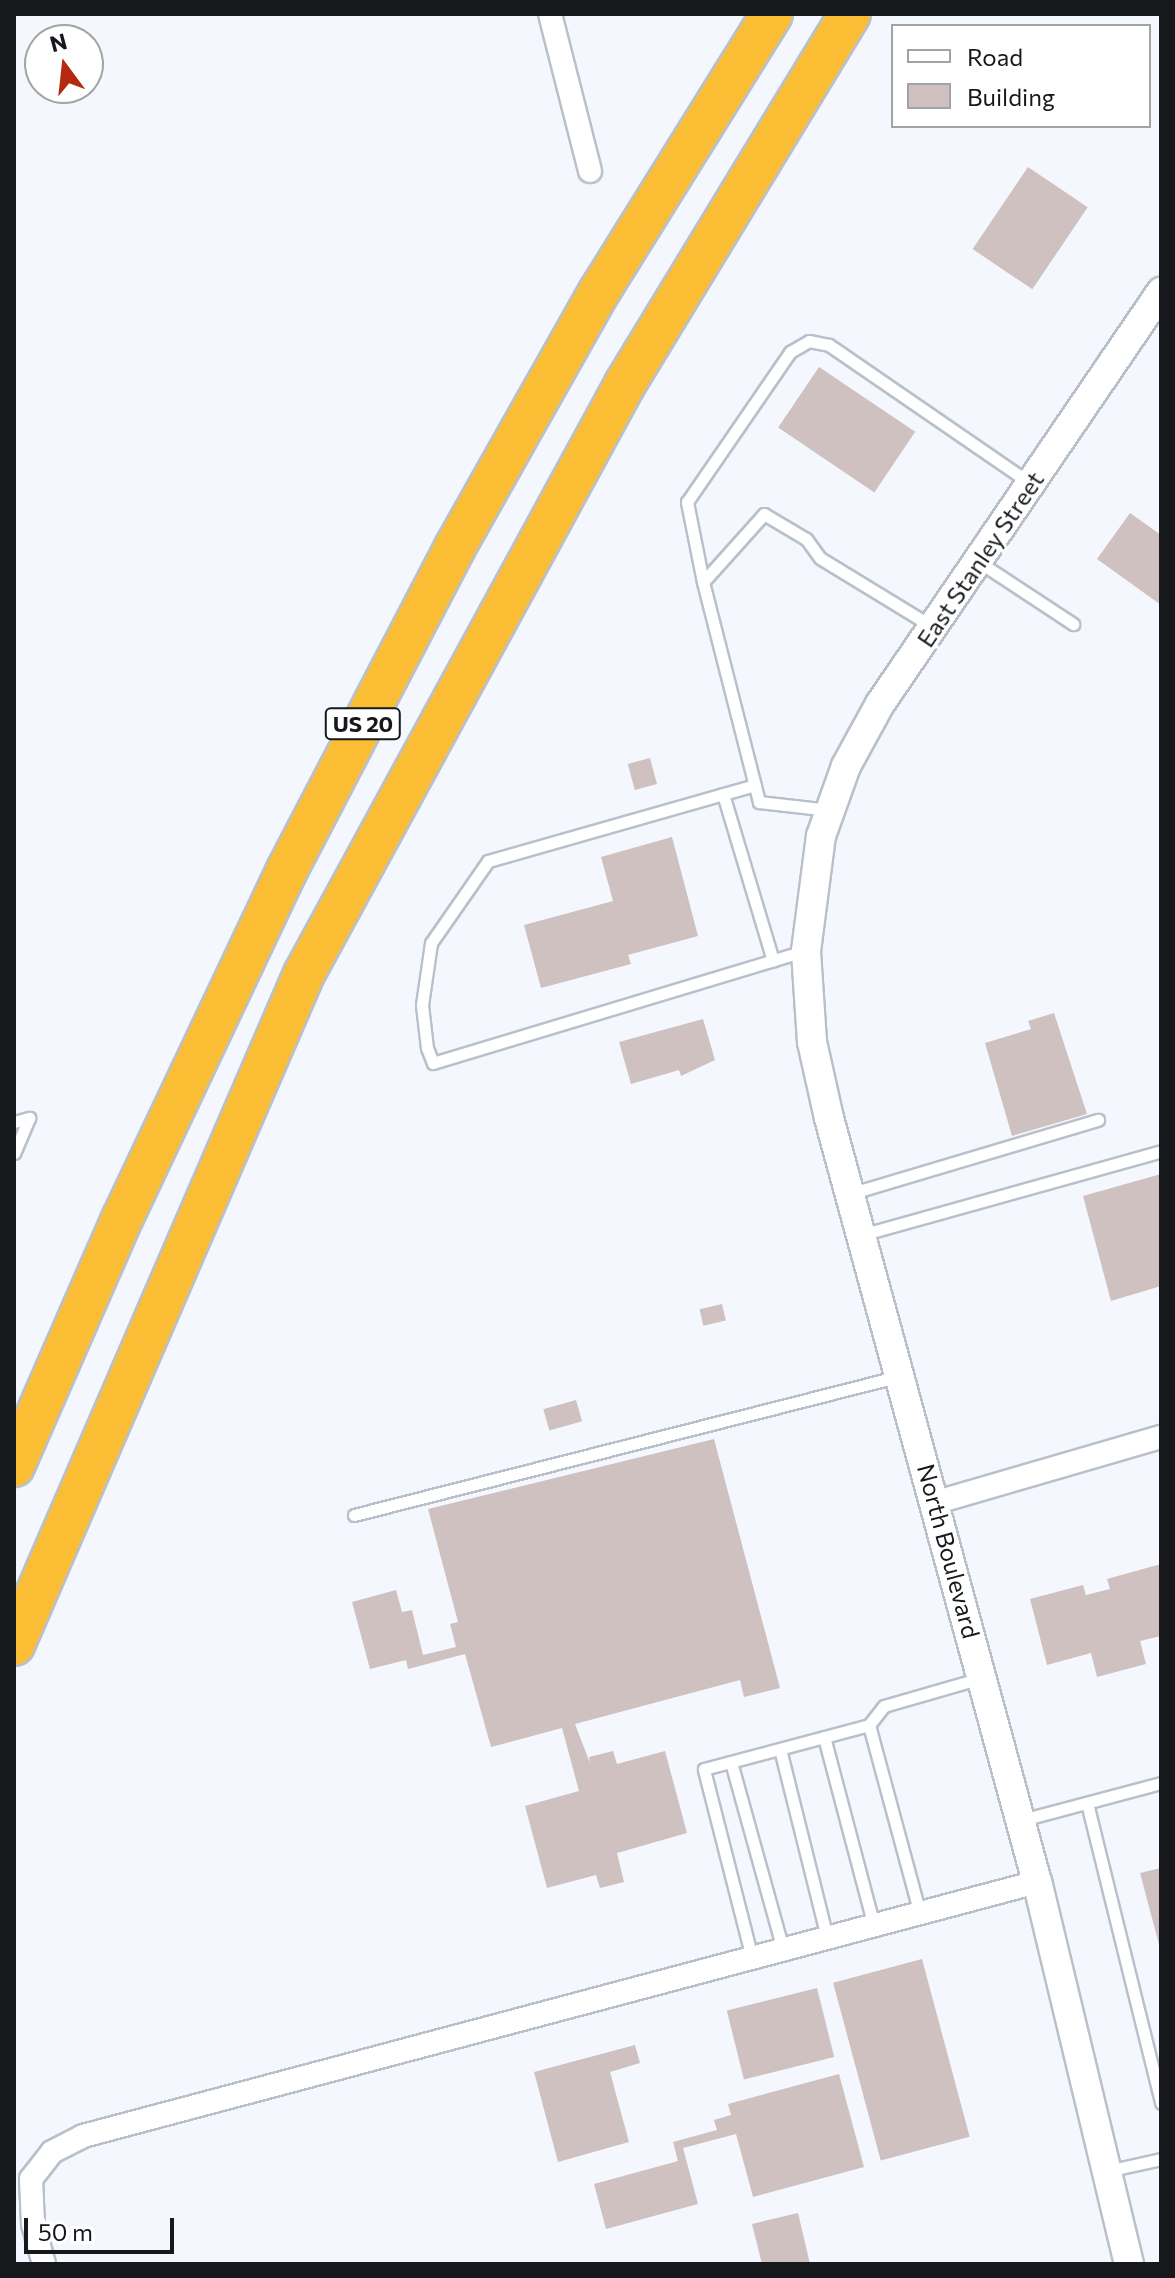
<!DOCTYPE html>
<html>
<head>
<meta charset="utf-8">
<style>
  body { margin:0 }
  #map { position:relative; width:1175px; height:2278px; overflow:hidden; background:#f4f7fd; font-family:Commissioner,sans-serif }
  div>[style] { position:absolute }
  .building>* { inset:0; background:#cec1bf; transform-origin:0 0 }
  .roads { filter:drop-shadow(2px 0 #bac0ca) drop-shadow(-2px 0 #bac0ca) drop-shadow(0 2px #bac0ca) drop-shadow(0 -2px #bac0ca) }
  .service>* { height:11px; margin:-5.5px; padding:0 5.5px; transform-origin:5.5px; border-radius:5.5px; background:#fff }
  .minor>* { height:22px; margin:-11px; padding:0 11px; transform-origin:11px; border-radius:11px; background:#fff }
  .tertiary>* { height:28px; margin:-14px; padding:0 14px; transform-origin:14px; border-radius:14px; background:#fff }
  .motorway>* { height:40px; margin:-20px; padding:0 20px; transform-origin:20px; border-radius:20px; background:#fbbd33 }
  span { translate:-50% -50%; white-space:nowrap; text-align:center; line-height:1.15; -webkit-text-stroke:6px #fff; paint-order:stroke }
  .shield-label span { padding:2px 6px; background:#fff; border:2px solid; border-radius:6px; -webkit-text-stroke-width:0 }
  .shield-label { font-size:22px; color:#16181c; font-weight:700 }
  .street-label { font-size:24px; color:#16181c }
  .frame { position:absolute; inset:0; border:16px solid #16181c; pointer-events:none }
  .legend { position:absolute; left:891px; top:24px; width:260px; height:104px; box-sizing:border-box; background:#fff; border:2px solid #a2a3a4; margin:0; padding:10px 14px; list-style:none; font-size:24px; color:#16181c }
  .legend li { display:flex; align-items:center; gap:16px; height:40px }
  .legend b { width:40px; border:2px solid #a2a3a4 }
  .north { position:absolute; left:24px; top:24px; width:80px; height:80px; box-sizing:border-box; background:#fff; border:2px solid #a2a3a4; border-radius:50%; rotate:345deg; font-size:22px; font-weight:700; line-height:32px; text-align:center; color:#16181c }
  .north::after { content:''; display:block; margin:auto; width:28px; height:36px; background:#b5290e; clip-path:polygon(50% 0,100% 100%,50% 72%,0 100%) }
  .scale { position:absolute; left:24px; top:2218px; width:150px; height:36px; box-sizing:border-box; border:4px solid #16181c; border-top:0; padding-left:10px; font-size:24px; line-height:28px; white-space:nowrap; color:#16181c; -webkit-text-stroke:6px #fff; paint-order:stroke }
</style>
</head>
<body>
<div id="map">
  <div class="building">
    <div style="left:1028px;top:167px;width:72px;height:99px;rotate:34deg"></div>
    <div style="left:819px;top:367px;width:116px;height:73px;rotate:34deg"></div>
    <div style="clip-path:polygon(1130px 513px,1161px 535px,1161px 605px,1097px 559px)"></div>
    <div style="left:650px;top:758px;width:27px;height:23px;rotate:75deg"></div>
    <div style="clip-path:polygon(672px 837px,698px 936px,628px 955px,631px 964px,541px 988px,524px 925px,613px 901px,601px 857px)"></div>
    <div style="clip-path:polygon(1054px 1013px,1087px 1114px,1012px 1136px,985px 1043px,1031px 1029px,1028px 1021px)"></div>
    <div style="clip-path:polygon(703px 1019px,715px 1060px,681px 1076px,679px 1070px,631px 1084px,619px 1042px)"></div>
    <div style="clip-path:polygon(1161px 1174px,1161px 1286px,1111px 1301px,1083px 1196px)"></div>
    <div style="left:722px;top:1304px;width:17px;height:23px;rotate:77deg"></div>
    <div style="left:576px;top:1400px;width:22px;height:34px;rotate:74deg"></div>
    <div style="clip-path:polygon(714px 1439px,780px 1688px,744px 1697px,740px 1680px,575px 1724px,590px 1763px,589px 1757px,613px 1751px,617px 1764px,665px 1751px,687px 1833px,617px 1853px,624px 1882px,600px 1888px,596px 1875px,547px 1888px,525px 1806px,579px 1791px,562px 1728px,491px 1747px,465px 1654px,408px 1669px,406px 1660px,370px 1669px,352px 1602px,396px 1590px,402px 1612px,412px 1610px,423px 1655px,456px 1647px,450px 1624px,458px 1622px,428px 1509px)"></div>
    <div style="clip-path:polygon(1161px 1564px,1161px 1636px,1140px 1641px,1146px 1664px,1097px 1677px,1091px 1653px,1047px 1665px,1030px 1599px,1083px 1585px,1086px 1595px,1110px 1589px,1107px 1579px)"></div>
    <div style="clip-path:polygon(1161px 1868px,1161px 1948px,1160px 1948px,1140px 1873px)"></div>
    <div style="left:922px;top:1959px;width:184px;height:92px;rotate:75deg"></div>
    <div style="left:817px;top:1988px;width:71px;height:93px;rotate:76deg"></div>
    <div style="clip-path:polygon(635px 2045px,640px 2063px,610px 2072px,629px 2142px,558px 2162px,534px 2072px)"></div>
    <div style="clip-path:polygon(839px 2074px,864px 2167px,753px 2197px,736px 2134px,683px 2148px,698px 2204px,606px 2229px,594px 2184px,678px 2161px,673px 2142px,717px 2130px,714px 2120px,731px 2115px,728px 2104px)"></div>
    <div style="clip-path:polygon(798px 2213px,810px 2264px,762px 2264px,752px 2224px)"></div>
  </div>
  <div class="roads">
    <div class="service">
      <div style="left:979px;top:562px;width:113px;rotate:33.4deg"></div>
      <div style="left:703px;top:582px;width:227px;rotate:75.7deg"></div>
      <div style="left:759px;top:802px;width:71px;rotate:6.4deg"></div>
      <div style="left:933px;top:627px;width:132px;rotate:-148.6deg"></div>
      <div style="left:820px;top:558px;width:24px;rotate:-126deg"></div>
      <div style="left:806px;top:539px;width:49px;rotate:-149.2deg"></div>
      <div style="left:764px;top:514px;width:91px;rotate:131.9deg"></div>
      <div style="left:703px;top:582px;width:82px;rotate:-101.3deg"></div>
      <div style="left:687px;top:502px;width:182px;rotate:-55.5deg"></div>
      <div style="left:790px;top:352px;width:22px;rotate:-30deg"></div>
      <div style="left:809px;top:341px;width:20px;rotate:11deg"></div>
      <div style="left:829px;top:345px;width:244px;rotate:34.5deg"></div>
      <div style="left:755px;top:785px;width:278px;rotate:164.1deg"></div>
      <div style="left:488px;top:861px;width:100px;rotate:124.8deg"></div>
      <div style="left:431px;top:943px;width:63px;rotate:98.3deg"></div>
      <div style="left:422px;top:1005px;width:43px;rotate:83.4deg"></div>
      <div style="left:427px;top:1048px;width:16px;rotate:68deg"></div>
      <div style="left:433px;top:1063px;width:388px;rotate:-16.8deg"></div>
      <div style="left:723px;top:794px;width:174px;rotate:73.3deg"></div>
      <div style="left:14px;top:1122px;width:16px;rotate:-15deg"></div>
      <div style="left:29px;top:1118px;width:38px;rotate:113deg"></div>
      <div style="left:849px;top:1194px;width:260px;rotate:-16.6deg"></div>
      <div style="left:861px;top:1235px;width:312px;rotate:-15.6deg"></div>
      <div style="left:354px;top:1515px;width:563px;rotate:-14.28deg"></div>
      <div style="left:869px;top:1725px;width:196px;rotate:74.9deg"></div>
      <div style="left:824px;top:1737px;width:196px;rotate:75.2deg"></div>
      <div style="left:780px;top:1749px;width:195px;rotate:76deg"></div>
      <div style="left:731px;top:1762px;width:195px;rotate:74.5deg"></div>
      <div style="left:1087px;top:1803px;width:309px;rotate:76.1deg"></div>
      <div style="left:1022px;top:1820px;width:144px;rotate:-14.9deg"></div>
      <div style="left:752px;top:1958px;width:195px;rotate:-104.3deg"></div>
      <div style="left:704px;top:1769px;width:171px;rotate:-14.9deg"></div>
      <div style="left:869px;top:1725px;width:24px;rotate:-52deg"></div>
      <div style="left:884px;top:1706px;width:101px;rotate:-16.1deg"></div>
      <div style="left:1107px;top:2171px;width:55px;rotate:-12.5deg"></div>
    </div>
    <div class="minor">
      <div style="left:550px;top:14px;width:162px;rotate:75.7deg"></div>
      <div style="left:937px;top:1502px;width:233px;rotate:-16.2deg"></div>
      <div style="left:44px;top:2264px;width:41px;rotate:-105.4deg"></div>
      <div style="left:33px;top:2224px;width:45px;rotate:-92.5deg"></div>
      <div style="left:31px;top:2179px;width:34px;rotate:-52deg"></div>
      <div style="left:52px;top:2152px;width:35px;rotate:-27deg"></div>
      <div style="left:83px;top:2136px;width:987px;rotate:-14.91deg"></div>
    </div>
    <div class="tertiary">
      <div style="left:1129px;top:2264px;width:393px;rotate:-103.5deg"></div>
      <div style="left:1037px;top:1882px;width:792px;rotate:-105.23deg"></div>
      <div style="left:829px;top:1118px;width:78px;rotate:-102.6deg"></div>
      <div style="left:812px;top:1042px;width:91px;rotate:-93.8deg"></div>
      <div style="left:806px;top:951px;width:116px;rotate:-82.6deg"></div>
      <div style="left:821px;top:836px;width:74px;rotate:-70.3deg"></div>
      <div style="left:846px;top:766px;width:71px;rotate:-61.3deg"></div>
      <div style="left:880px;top:704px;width:499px;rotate:-55.7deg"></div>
    </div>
    <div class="motorway">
      <div style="left:14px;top:1466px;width:270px;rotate:-66.4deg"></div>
      <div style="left:122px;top:1219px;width:386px;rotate:-64.7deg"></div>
      <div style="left:287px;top:870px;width:362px;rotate:-62.5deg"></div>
      <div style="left:454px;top:549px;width:295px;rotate:-60.6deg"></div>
      <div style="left:599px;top:292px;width:327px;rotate:-58.1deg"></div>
      <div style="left:14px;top:1645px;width:731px;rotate:-66.63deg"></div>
      <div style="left:304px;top:974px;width:672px;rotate:-61.45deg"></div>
      <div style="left:625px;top:384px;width:433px;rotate:-58.7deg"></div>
    </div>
  </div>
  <div class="shield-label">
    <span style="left:363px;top:724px">US 20</span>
  </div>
  <div class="street-label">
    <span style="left:980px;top:559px;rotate:-56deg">East Stanley Street</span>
    <span style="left:949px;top:1551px;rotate:75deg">North Boulevard</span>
  </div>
  <div class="frame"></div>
  <ul class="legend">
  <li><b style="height:10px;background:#fff"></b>Road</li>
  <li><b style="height:22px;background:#cec1bf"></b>Building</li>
  </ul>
  <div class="north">N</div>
  <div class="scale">50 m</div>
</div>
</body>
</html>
